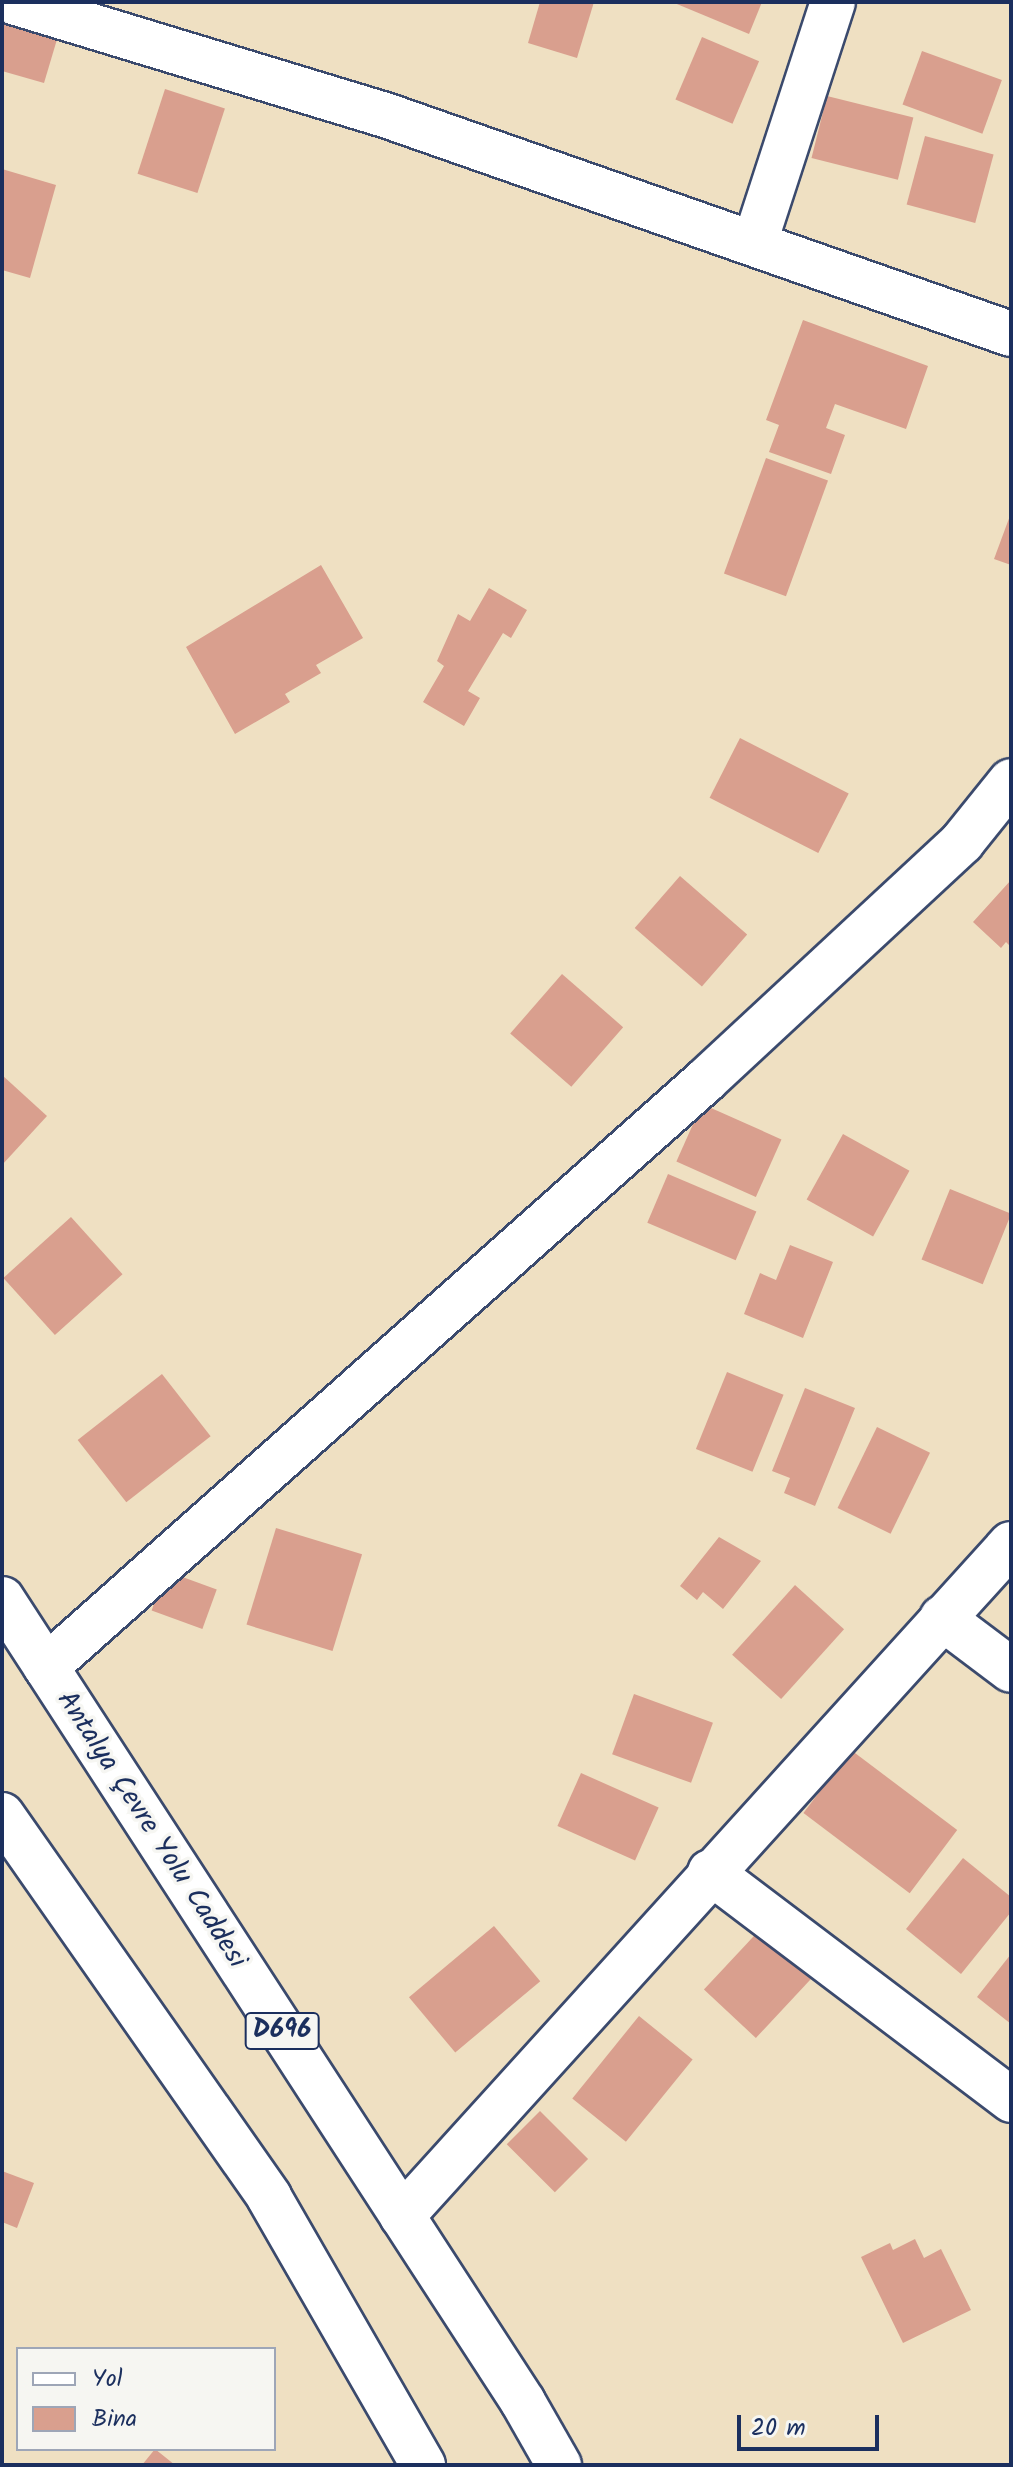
<!DOCTYPE html>
<html>
<head>
<meta charset="utf-8">
<style>
  body { margin:0 }
  #map { position:relative; width:1013px; height:2467px; overflow:hidden; background:#efe0c2; font-family:Kalam,sans-serif }
  div>[style] { position:absolute }
  .building>* { inset:0; background:#d99f8e; transform-origin:0 0 }
  .roads { filter:drop-shadow(2px 0 #3b4a6d) drop-shadow(-2px 0 #3b4a6d) drop-shadow(0 2px #3b4a6d) drop-shadow(0 -2px #3b4a6d) }
  .minor>* { height:44px; margin:-22px; padding:0 22px; transform-origin:22px; border-radius:22px; background:#fff }
  .trunk>* { height:44px; margin:-22px; padding:0 22px; transform-origin:22px; border-radius:22px; background:#fff }
  span { translate:-50% -50%; white-space:nowrap; text-align:center; line-height:1.15; -webkit-text-stroke:7px #f6f6f2; paint-order:stroke }
  .shield-label span { padding:2px 6px; background:#f6f6f2; border:2px solid; border-radius:6px; -webkit-text-stroke-width:0 }
  .shield-label { font-size:26px; color:#1b2f5e; font-weight:700 }
  .street-label { font-size:28px; color:#1b2f5e }
  .frame { position:absolute; inset:0; border:4px solid #1b2f5e; pointer-events:none }
  .legend { position:absolute; left:16px; top:2347px; width:260px; height:104px; box-sizing:border-box; background:#f6f6f2; border:2px solid #9ea6b7; margin:0; padding:10px 14px; list-style:none; font-size:24px; color:#1b2f5e }
  .legend li { display:flex; align-items:center; gap:16px; height:40px }
  .legend b { width:40px; border:2px solid #9ea6b7 }
  .scale { position:absolute; left:737px; top:2415px; width:142px; height:36px; box-sizing:border-box; border:4px solid #1b2f5e; border-top:0; padding-left:10px; font-size:24px; line-height:28px; white-space:nowrap; color:#1b2f5e; -webkit-text-stroke:6px #f6f6f2; paint-order:stroke }
</style>
</head>
<body>
<div id="map">
  <div class="building">
    <div style="clip-path:polygon(540px 2px,594px 2px,577px 58px,528px 43px)"></div>
    <div style="clip-path:polygon(672px 2px,762px 2px,749px 34px)"></div>
    <div style="clip-path:polygon(2px 9px,61px 26px,44px 83px,2px 71px)"></div>
    <div style="left:702px;top:37px;width:62px;height:68px;rotate:23deg"></div>
    <div style="left:922px;top:51px;width:85px;height:57px;rotate:20deg"></div>
    <div style="left:165px;top:89px;width:63px;height:89px;rotate:18deg"></div>
    <div style="left:827px;top:96px;width:89px;height:64px;rotate:14deg"></div>
    <div style="left:925px;top:136px;width:71px;height:71px;rotate:15deg"></div>
    <div style="clip-path:polygon(2px 169px,56px 185px,30px 278px,2px 270px)"></div>
    <div style="clip-path:polygon(803px 320px,928px 366px,906px 429px,835px 404px,826px 428px,845px 435px,831px 474px,769px 452px,779px 425px,766px 420px)"></div>
    <div style="left:766px;top:458px;width:66px;height:123px;rotate:20deg"></div>
    <div style="clip-path:polygon(1011px 513px,1011px 565px,994px 559px)"></div>
    <div style="clip-path:polygon(321px 565px,363px 638px,316px 665px,321px 673px,285px 694px,290px 702px,235px 734px,186px 647px)"></div>
    <div style="clip-path:polygon(489px 588px,527px 610px,511px 638px,503px 633px,468px 691px,480px 698px,464px 726px,423px 702px,444px 666px,437px 661px,458px 614px,470px 621px)"></div>
    <div style="left:740px;top:738px;width:122px;height:67px;rotate:27deg"></div>
    <div style="left:680px;top:876px;width:89px;height:69px;rotate:41deg"></div>
    <div style="clip-path:polygon(1011px 880px,1011px 947px,1006px 942px,1001px 948px,973px 922px)"></div>
    <div style="left:562px;top:974px;width:81px;height:79px;rotate:41deg"></div>
    <div style="clip-path:polygon(2px 1075px,47px 1116px,2px 1165px)"></div>
    <div style="left:702px;top:1104px;width:87px;height:63px;rotate:24deg"></div>
    <div style="left:843px;top:1134px;width:76px;height:75px;rotate:29deg"></div>
    <div style="left:668px;top:1174px;width:96px;height:53px;rotate:23deg"></div>
    <div style="left:950px;top:1189px;width:66px;height:76px;rotate:22deg"></div>
    <div style="left:71px;top:1217px;width:77px;height:91px;rotate:48deg"></div>
    <div style="clip-path:polygon(790px 1245px,833px 1262px,803px 1338px,744px 1314px,760px 1273px,776px 1280px)"></div>
    <div style="left:727px;top:1372px;width:61px;height:83px;rotate:22deg"></div>
    <div style="left:162px;top:1374px;width:79px;height:107px;rotate:52deg"></div>
    <div style="clip-path:polygon(805px 1388px,855px 1408px,815px 1506px,784px 1493px,790px 1478px,772px 1471px)"></div>
    <div style="left:877px;top:1427px;width:59px;height:90px;rotate:26deg"></div>
    <div style="left:276px;top:1528px;width:90px;height:101px;rotate:17deg"></div>
    <div style="clip-path:polygon(719px 1537px,761px 1561px,723px 1609px,703px 1592px,697px 1600px,680px 1586px)"></div>
    <div style="left:166px;top:1571px;width:54px;height:42px;rotate:20deg"></div>
    <div style="left:795px;top:1585px;width:66px;height:94px;rotate:42deg"></div>
    <div style="left:634px;top:1694px;width:84px;height:64px;rotate:20deg"></div>
    <div style="left:851px;top:1750px;width:133px;height:79px;rotate:37deg"></div>
    <div style="left:581px;top:1773px;width:85px;height:58px;rotate:24deg"></div>
    <div style="clip-path:polygon(963px 1858px,1011px 1897px,1011px 1912px,961px 1974px,906px 1929px)"></div>
    <div style="left:766px;top:1923px;width:71px;height:91px;rotate:43deg"></div>
    <div style="left:494px;top:1926px;width:72px;height:111px;rotate:50deg"></div>
    <div style="clip-path:polygon(1011px 1954px,1011px 2024px,977px 1997px)"></div>
    <div style="left:639px;top:2016px;width:69px;height:106px;rotate:39deg"></div>
    <div style="left:540px;top:2111px;width:68px;height:47px;rotate:45deg"></div>
    <div style="clip-path:polygon(2px 2171px,34px 2183px,17px 2228px,2px 2222px)"></div>
    <div style="clip-path:polygon(915px 2239px,924px 2258px,941px 2249px,971px 2310px,903px 2343px,861px 2257px,890px 2243px,893px 2250px)"></div>
    <div style="clip-path:polygon(155px 2449px,175px 2465px,142px 2465px)"></div>
  </div>
  <div class="roads">
    <div class="minor">
      <div style="left:13px;top:2px;width:392px;rotate:16.9deg"></div>
      <div style="left:388px;top:116px;width:660px;rotate:19.29deg"></div>
      <div style="left:755px;top:242px;width:252px;rotate:-72deg"></div>
      <div style="left:942px;top:1618px;width:86px;rotate:37deg"></div>
      <div style="left:46px;top:1667px;width:883px;rotate:-41.65deg"></div>
      <div style="left:706px;top:1080px;width:350px;rotate:-42.9deg"></div>
      <div style="left:962px;top:842px;width:78px;rotate:-51.2deg"></div>
      <div style="left:710px;top:1872px;width:378px;rotate:37.1deg"></div>
      <div style="left:402px;top:2216px;width:907px;rotate:-47.82deg"></div>
    </div>
    <div class="trunk">
      <div style="left:2px;top:1599px;width:957px;rotate:57.02deg"></div>
      <div style="left:523px;top:2402px;width:73px;rotate:60.3deg"></div>
      <div style="left:2px;top:1815px;width:466px;rotate:55deg"></div>
      <div style="left:269px;top:2197px;width:309px;rotate:60.1deg"></div>
    </div>
  </div>
  <div class="shield-label">
    <span style="left:282px;top:2031px">D696</span>
  </div>
  <div class="street-label">
    <span style="left:151px;top:1830px;rotate:57deg">Antalya Çevre Yolu Caddesi</span>
  </div>
  <div class="frame"></div>
  <ul class="legend">
  <li><b style="height:10px;background:#fff"></b>Yol</li>
  <li><b style="height:22px;background:#d99f8e"></b>Bina</li>
  </ul>
  <div class="scale">20 m</div>
</div>
</body>
</html>
